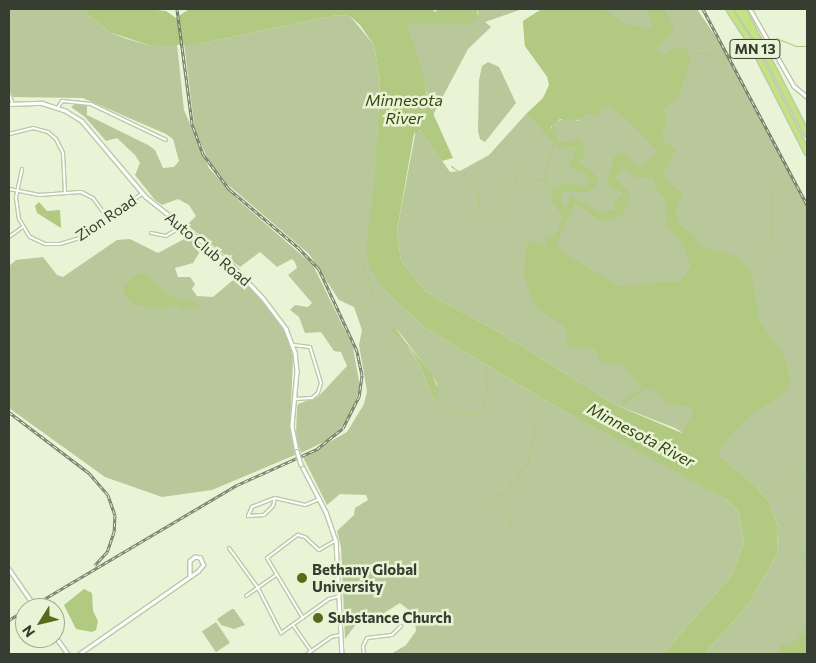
<!DOCTYPE html>
<html>
<head>
<meta charset="utf-8">
<style>
  body { margin:0 }
  #map { position:relative; width:816px; height:663px; overflow:hidden; background:#e8f4d5; font-family:Commissioner,sans-serif }
  div>[style] { position:absolute }
  .green>* { inset:0; background:#b8c89b; transform-origin:0 0 }
  .water>* { inset:0; background:#b1c981 }
  .stream>* { height:1px; margin:-0.5px; padding:0 0.5px; transform-origin:0.5px; border-radius:0.5px; background:#b1c981 }
  .canal>* { height:2.5px; margin:-1.25px; padding:0 1.25px; transform-origin:1.25px; border-radius:1.25px; background:#b1c981 }
  .roads { filter:drop-shadow(1px 0 #bdc8aa) drop-shadow(-1px 0 #bdc8aa) drop-shadow(0 1px #bdc8aa) drop-shadow(0 -1px #bdc8aa) }
  .street>* { height:2px; margin:-1px; padding:0 1px; transform-origin:1px; border-radius:1px; background:#fff }
  .secondary>* { height:2.5px; margin:-1.25px; padding:0 1.25px; transform-origin:1.25px; border-radius:1.25px; background:#fff }
  .highway>* { height:4.5px; margin:-2.25px; padding:0 2.25px; transform-origin:2.25px; border-radius:2.25px; background:#c3e283 }
  .rail>* { height:3px; margin-top:-1.5px; transform-origin:0; background:repeating-linear-gradient(90deg,#e8f4d5 0 4px,#727967 0 8px); box-sizing:border-box; border-block:1px solid #727967 }
  .bridges { filter:drop-shadow(1px 0 #bdc8aa) drop-shadow(-1px 0 #bdc8aa) drop-shadow(0 1px #bdc8aa) drop-shadow(0 -1px #bdc8aa) }
  .secondary-bridge>* { height:2.5px; margin:-1.25px; padding:0 1.25px; transform-origin:1.25px; border-radius:1.25px; background:#fff }
  .dots>* { width:14px; height:14px; translate:-50% -50%; box-sizing:border-box; border:2px solid #e8f4d5; border-radius:50% }
  span { translate:-50% -50%; white-space:nowrap; text-align:center; line-height:1.15; -webkit-text-stroke:5px #e8f4d5; paint-order:stroke }
  .shield-label span { padding:1px 4px; background:#e8f4d5; border:1px solid; border-radius:4px; -webkit-text-stroke-width:0 }
  .shield-label { font-size:14px; color:#383d31; font-weight:700 }
  .street-label { font-size:15px; color:#383d31 }
  .poi-label { font-size:15px; color:#383d31; font-weight:700 }
  .left { translate:0 -50%; text-align:left }
  .water-label { font-size:16px; color:#374611; font-style:italic }
  .frame { position:absolute; inset:0; border:10px solid #383d31; pointer-events:none }
  .north { position:absolute; left:15px; top:598px; width:50px; height:50px; box-sizing:border-box; background:#e8f4d5; border:1px solid #a2ab93; border-radius:50%; rotate:234deg; font-size:14px; font-weight:700; line-height:20px; text-align:center; color:#383d31 }
  .north::after { content:''; display:block; margin:auto; width:18px; height:22px; background:#566c1b; clip-path:polygon(50% 0,100% 100%,50% 72%,0 100%) }
</style>
</head>
<body>
<div id="map">
  <div class="green">
    <div style="clip-path:polygon(9px 9px,81px 9px,109px 32px,127px 39px,151px 46px,177px 44px,184px 110px,209px 168px,237px 199px,313px 265px,353px 347px,360px 387px,354px 406px,344px 424px,328px 440px,301px 453px,296px 437px,297px 408px,298px 404px,318px 397px,347px 366px,341px 352px,334px 351px,321px 332px,305px 333px,299px 317px,290px 310px,295px 305px,308px 307px,312px 303px,288px 275px,297px 268px,295px 262px,292px 259px,277px 267px,260px 252px,240px 267px,187px 225px,196px 216px,189px 205px,178px 199px,162px 205px,155px 200px,135px 175px,140px 163px,135px 155px,117px 138px,106px 141px,85px 117px,71px 107px,77px 103px,87px 105px,87px 115px,148px 145px,155px 150px,163px 168px,174px 167px,179px 161px,173px 139px,166px 134px,83px 98px,13px 97px,9px 89px)"></div>
    <div style="clip-path:polygon(477px 9px,522px 9px,485px 22px,491px 27px,468px 49px,433px 115px,407px 23px,478px 14px)"></div>
    <div style="clip-path:polygon(542px 9px,697px 9px,728px 55px,807px 204px,807px 654px,704px 654px,748px 605px,777px 554px,778px 527px,769px 502px,756px 486px,724px 460px,675px 428px,616px 405px,494px 329px,446px 304px,424px 290px,401px 261px,397px 230px,416px 130px,421px 131px,450px 172px,460px 171px,489px 155px,526px 114px,552px 140px,559px 143px,551px 131px,553px 123px,565px 118px,579px 121px,525px 46px,523px 21px)"></div>
    <div style="clip-path:polygon(evenodd,337px 15px,350px 16px,374px 45px,380px 81px,377px 142px,394px 130px,366px 247px,385px 291px,424px 327px,548px 402px,692px 480px,729px 501px,739px 513px,744px 543px,732px 575px,663px 654px,391px 654px,406px 645px,416px 631px,414px 614px,400px 603px,376px 618px,357px 623px,345px 639px,341px 547px,337px 531px,354px 515px,355px 508px,368px 500px,366px 495px,340px 494px,327px 505px,303px 457px,347px 432px,364px 404px,367px 391px,359px 345px,362px 330px,354px 307px,339px 300px,309px 254px,227px 184px,208px 159px,195px 131px,184px 44px,198px 44px,337px 15px,396px 328px,432px 375px,437px 384px,434px 400px,419px 364px,396px 328px)"></div>
    <div style="clip-path:polygon(488px 62px,499px 67px,516px 103px,485px 142px,480px 139px,478px 131px,479px 80px,482px 66px)"></div>
    <div style="clip-path:polygon(188px 237px,202px 248px,193px 263px,175px 268px,178px 277px,190px 277px,195px 284px,192px 289px,197px 296px,213px 297px,239px 275px,278px 320px,287px 337px,293px 357px,290px 430px,295px 455px,212px 490px,162px 497px,105px 477px,9px 408px,9px 266px,16px 260px,43px 257px,57px 275px,63px 277px,117px 240px,130px 239px,158px 253px)"></div>
    <div style="clip-path:polygon(232px 609px,234px 609px,245px 625px,234px 629px,221px 625px,217px 619px)"></div>
    <div style="left:216px;top:622px;width:25px;height:17px;rotate:56deg"></div>
  </div>
  <div class="water">
    <div style="clip-path:polygon(evenodd,81px 9px,147px 9px,166px 11px,176px 18px,189px 9px,431px 9px,436px 12px,437px 9px,477px 9px,477px 19px,468px 25px,407px 23px,423px 74px,428px 102px,453px 158px,442px 161px,420px 130px,414px 134px,397px 230px,401px 261px,424px 290px,446px 304px,494px 329px,616px 405px,682px 433px,693px 414px,690px 407px,666px 402px,659px 392px,638px 384px,624px 365px,601px 364px,595px 349px,567px 348px,566px 327px,543px 313px,533px 302px,524px 275px,526px 246px,533px 241px,547px 246px,545px 238px,554px 236px,563px 222px,563px 217px,551px 200px,552px 190px,563px 183px,586px 186px,590px 182px,585px 174px,569px 167px,577px 147px,558px 147px,526px 114px,543px 98px,549px 85px,547px 76px,525px 46px,523px 21px,542px 9px,605px 9px,625px 24px,650px 29px,653px 26px,647px 9px,664px 9px,674px 29px,656px 50px,662px 55px,680px 46px,688px 51px,690px 63px,677px 99px,663px 109px,667px 123px,661px 134px,663px 140px,676px 149px,663px 175px,667px 182px,682px 193px,676px 211px,677px 220px,680px 226px,693px 234px,700px 247px,736px 256px,751px 272px,760px 322px,784px 356px,790px 379px,785px 394px,753px 413px,728px 438px,718px 455px,756px 486px,769px 502px,778px 527px,777px 554px,748px 605px,704px 654px,663px 654px,732px 575px,744px 543px,739px 513px,729px 501px,709px 490px,548px 402px,424px 327px,385px 291px,370px 268px,366px 247px,375px 179px,380px 81px,374px 45px,360px 25px,350px 16px,337px 15px,198px 44px,151px 46px,109px 32px,81px 9px,609px 107px,626px 118px,657px 151px,641px 168px,634px 165px,625px 152px,614px 155px,607px 182px,611px 188px,623px 193px,614px 203px,615px 210px,598px 212px,572px 196px,564px 209px,560px 197px,563px 192px,588px 192px,595px 188px,598px 182px,593px 171px,578px 163px,586px 154px,583px 144px,577px 139px,559px 143px,551px 127px,560px 119px,575px 121px,587px 114px,598px 116px,601px 110px,609px 107px,81px 9px,623px 166px,637px 178px,652px 177px,657px 191px,666px 199px,667px 227px,682px 242px,691px 266px,681px 281px,618px 286px,560px 251px,557px 245px,560px 235px,575px 203px,601px 221px,617px 218px,625px 212px,630px 193px,615px 178px,623px 166px)"></div>
    <div style="clip-path:polygon(39px 202px,47px 211px,60px 210px,61px 228px,37px 213px,35px 206px)"></div>
    <div style="clip-path:polygon(138px 274px,147px 275px,163px 291px,180px 300px,191px 300px,200px 306px,183px 308px,176px 304px,158px 309px,134px 304px,124px 295px,123px 286px)"></div>
    <div style="clip-path:polygon(393px 327px,432px 374px,439px 392px,434px 400px,419px 364px,410px 349px,392px 331px)"></div>
    <div style="clip-path:polygon(84px 589px,92px 593px,93px 611px,98px 621px,96px 630px,92px 632px,76px 629px,64px 605px)"></div>
    <div style="clip-path:polygon(807px 631px,807px 654px,780px 654px,779px 645px,797px 641px)"></div>
  </div>
  <div class="stream">
    <div style="left:776px;top:38px;width:22px;rotate:22deg"></div>
    <div style="left:796px;top:46px;width:11px"></div>
    <div style="left:733px;top:55px;width:12px;rotate:-35deg"></div>
    <div style="left:689px;top:60px;width:11px;rotate:-45deg"></div>
    <div style="left:697px;top:52px;width:32px;rotate:11deg"></div>
    <div style="left:451px;top:166px;width:32px;rotate:36deg"></div>
    <div style="left:477px;top:185px;width:27px;rotate:86deg"></div>
    <div style="left:479px;top:212px;width:14px;rotate:45deg"></div>
    <div style="left:489px;top:222px;width:7px;rotate:-34deg"></div>
    <div style="left:495px;top:218px;width:50px;rotate:-62.4deg"></div>
    <div style="left:518px;top:174px;width:3px;rotate:-18deg"></div>
    <div style="left:521px;top:173px;width:14px;rotate:34deg"></div>
    <div style="left:533px;top:181px;width:10px;rotate:-6deg"></div>
    <div style="left:543px;top:180px;width:14px;rotate:39deg"></div>
    <div style="left:543px;top:179px;width:43px;rotate:-73.7deg"></div>
    <div style="left:555px;top:138px;width:15px;rotate:-101deg"></div>
    <div style="left:558px;top:230px;width:13px;rotate:-77deg"></div>
    <div style="left:368px;top:262px;width:9px;rotate:131deg"></div>
    <div style="left:362px;top:269px;width:15px;rotate:58deg"></div>
    <div style="left:370px;top:282px;width:18px;rotate:81deg"></div>
    <div style="left:744px;top:265px;width:20px;rotate:-41deg"></div>
    <div style="left:759px;top:252px;width:21px;rotate:-53deg"></div>
    <div style="left:772px;top:235px;width:43px;rotate:-91.3deg"></div>
    <div style="left:771px;top:192px;width:13px;rotate:-39deg"></div>
    <div style="left:437px;top:397px;width:11px;rotate:34deg"></div>
    <div style="left:537px;top:403px;width:7px;rotate:-56deg"></div>
    <div style="left:448px;top:405px;width:13px;rotate:42deg"></div>
    <div style="left:458px;top:414px;width:18px"></div>
    <div style="left:478px;top:412px;width:9px;rotate:-49deg"></div>
    <div style="left:484px;top:405px;width:7px;rotate:-98deg"></div>
    <div style="left:483px;top:398px;width:6px;rotate:-31deg"></div>
    <div style="left:488px;top:395px;width:24px;rotate:-97deg"></div>
    <div style="left:485px;top:371px;width:8px;rotate:-67deg"></div>
    <div style="left:511px;top:486px;width:4px;rotate:-104deg"></div>
    <div style="left:510px;top:482px;width:8px;rotate:-23deg"></div>
    <div style="left:517px;top:479px;width:7px;rotate:-82deg"></div>
    <div style="left:518px;top:472px;width:13px;rotate:-42deg"></div>
    <div style="left:528px;top:463px;width:8px;rotate:-83deg"></div>
    <div style="left:529px;top:455px;width:7px;rotate:-45deg"></div>
    <div style="left:534px;top:450px;width:8px;rotate:-104deg"></div>
    <div style="left:532px;top:442px;width:14px;rotate:-73deg"></div>
    <div style="left:536px;top:429px;width:7px;rotate:-124deg"></div>
    <div style="left:532px;top:423px;width:9px;rotate:-54deg"></div>
    <div style="left:537px;top:416px;width:8px;rotate:-135deg"></div>
    <div style="left:531px;top:410px;width:5px;rotate:-68deg"></div>
    <div style="left:769px;top:502px;width:31px;rotate:-54deg"></div>
    <div style="left:787px;top:477px;width:20px;rotate:-3deg"></div>
    <div style="left:773px;top:515px;width:5px;rotate:11deg"></div>
    <div style="left:778px;top:516px;width:56px;rotate:58.9deg"></div>
    <div style="left:511px;top:531px;width:12px;rotate:-95deg"></div>
    <div style="left:510px;top:519px;width:29px;rotate:-125deg"></div>
    <div style="left:493px;top:495px;width:9px"></div>
    <div style="left:502px;top:495px;width:11px;rotate:-34deg"></div>
    <div style="left:795px;top:642px;width:23px;rotate:-59deg"></div>
  </div>
  <div class="canal">
    <div style="left:622px;top:403px;width:32px;rotate:-35deg"></div>
  </div>
  <div class="roads">
    <div class="street">
      <div style="left:9px;top:94px;width:9px;rotate:69deg"></div>
      <div style="left:58px;top:107px;width:7px;rotate:-56deg"></div>
      <div style="left:62px;top:101px;width:29px;rotate:6deg"></div>
      <div style="left:91px;top:104px;width:83px;rotate:25.6deg"></div>
      <div style="left:9px;top:134px;width:25px;rotate:-14deg"></div>
      <div style="left:33px;top:128px;width:16px;rotate:15deg"></div>
      <div style="left:48px;top:132px;width:11px;rotate:41deg"></div>
      <div style="left:56px;top:139px;width:16px;rotate:63deg"></div>
      <div style="left:63px;top:153px;width:40px;rotate:87.1deg"></div>
      <div style="left:22px;top:169px;width:30px;rotate:102deg"></div>
      <div style="left:16px;top:198px;width:21px;rotate:82deg"></div>
      <div style="left:19px;top:219px;width:21px;rotate:59deg"></div>
      <div style="left:30px;top:237px;width:17px;rotate:25deg"></div>
      <div style="left:45px;top:244px;width:15px"></div>
      <div style="left:60px;top:244px;width:21px;rotate:-17deg"></div>
      <div style="left:80px;top:238px;width:77px;rotate:-35.5deg"></div>
      <div style="left:9px;top:189px;width:31px;rotate:11deg"></div>
      <div style="left:39px;top:195px;width:42px;rotate:-4.1deg"></div>
      <div style="left:81px;top:192px;width:13px;rotate:27deg"></div>
      <div style="left:93px;top:198px;width:26px;rotate:54deg"></div>
      <div style="left:151px;top:233px;width:15px;rotate:11deg"></div>
      <div style="left:166px;top:236px;width:19px;rotate:-32deg"></div>
      <div style="left:9px;top:237px;width:17px;rotate:-36deg"></div>
      <div style="left:293px;top:345px;width:17px;rotate:7deg"></div>
      <div style="left:310px;top:347px;width:38px;rotate:73deg"></div>
      <div style="left:321px;top:383px;width:10px;rotate:107deg"></div>
      <div style="left:318px;top:393px;width:8px;rotate:140deg"></div>
      <div style="left:312px;top:398px;width:17px;rotate:177deg"></div>
      <div style="left:275px;top:498px;width:25px;rotate:159deg"></div>
      <div style="left:252px;top:507px;width:10px;rotate:114deg"></div>
      <div style="left:248px;top:516px;width:16px;rotate:-4deg"></div>
      <div style="left:264px;top:515px;width:13px;rotate:-45deg"></div>
      <div style="left:273px;top:506px;width:8px;rotate:-76deg"></div>
      <div style="left:275px;top:498px;width:31px;rotate:13deg"></div>
      <div style="left:305px;top:505px;width:16px;rotate:-22deg"></div>
      <div style="left:229px;top:548px;width:49px;rotate:54.1deg"></div>
      <div style="left:258px;top:588px;width:51px;rotate:62.9deg"></div>
      <div style="left:281px;top:633px;width:59px;rotate:-35.3deg"></div>
      <div style="left:329px;top:599px;width:11px;rotate:-15deg"></div>
      <div style="left:246px;top:596px;width:38px;rotate:-35deg"></div>
      <div style="left:303px;top:618px;width:70px;rotate:-121deg"></div>
      <div style="left:267px;top:558px;width:39px;rotate:-37deg"></div>
      <div style="left:298px;top:535px;width:7px;rotate:16deg"></div>
      <div style="left:305px;top:537px;width:19px;rotate:43deg"></div>
      <div style="left:319px;top:550px;width:20px;rotate:-30deg"></div>
      <div style="left:293px;top:625px;width:32px;rotate:55deg"></div>
      <div style="left:307px;top:654px;width:29px;rotate:-35deg"></div>
      <div style="left:331px;top:637px;width:10px;rotate:-11deg"></div>
      <div style="left:364px;top:654px;width:8px;rotate:-97deg"></div>
      <div style="left:363px;top:646px;width:9px;rotate:-63deg"></div>
      <div style="left:367px;top:638px;width:25px;rotate:-7deg"></div>
      <div style="left:392px;top:635px;width:13px;rotate:-45deg"></div>
    </div>
    <div class="secondary">
      <div style="left:750px;top:9px;width:89px;rotate:60.3deg"></div>
      <div style="left:794px;top:86px;width:17px;rotate:40deg"></div>
      <div style="left:9px;top:104px;width:33px;rotate:-2deg"></div>
      <div style="left:42px;top:103px;width:25px;rotate:18deg"></div>
      <div style="left:66px;top:111px;width:19px;rotate:32deg"></div>
      <div style="left:82px;top:121px;width:99px;rotate:49.9deg"></div>
      <div style="left:146px;top:197px;width:111px;rotate:38.4deg"></div>
      <div style="left:233px;top:266px;width:44px;rotate:46.8deg"></div>
      <div style="left:263px;top:298px;width:39px;rotate:53deg"></div>
      <div style="left:286px;top:329px;width:25px;rotate:69deg"></div>
      <div style="left:295px;top:352px;width:20px;rotate:84deg"></div>
      <div style="left:297px;top:372px;width:54px;rotate:95.3deg"></div>
      <div style="left:292px;top:426px;width:25px;rotate:79deg"></div>
      <div style="left:301px;top:464px;width:54px;rotate:62.5deg"></div>
      <div style="left:326px;top:512px;width:31px;rotate:71deg"></div>
      <div style="left:336px;top:541px;width:113px;rotate:87deg"></div>
      <div style="left:9px;top:569px;width:47px;rotate:55.3deg"></div>
      <div style="left:55px;top:636px;width:22px;rotate:54deg"></div>
      <div style="left:79px;top:654px;width:145px;rotate:-34.9deg"></div>
      <div style="left:198px;top:571px;width:8px;rotate:-50deg"></div>
      <div style="left:203px;top:565px;width:8px;rotate:-113deg"></div>
      <div style="left:200px;top:558px;width:5px;rotate:-169deg"></div>
      <div style="left:195px;top:557px;width:6px;rotate:141deg"></div>
      <div style="left:190px;top:561px;width:14px;rotate:90deg"></div>
    </div>
    <div class="highway">
      <div style="left:729px;top:9px;width:44px;rotate:57deg"></div>
      <div style="left:753px;top:46px;width:119px;rotate:63deg"></div>
      <div style="left:737px;top:9px;width:37px;rotate:56deg"></div>
      <div style="left:743px;top:9px;width:140px;rotate:62.9deg"></div>
    </div>
  </div>
  <div class="rail">
    <div style="left:703px;top:9px;width:222px;rotate:62deg"></div>
    <div style="left:9px;top:412px;width:101px;rotate:37.3deg"></div>
    <div style="left:89px;top:473px;width:29px;rotate:49deg"></div>
    <div style="left:108px;top:495px;width:21px;rotate:71deg"></div>
    <div style="left:115px;top:515px;width:17px;rotate:93deg"></div>
    <div style="left:114px;top:532px;width:21px;rotate:109deg"></div>
    <div style="left:107px;top:552px;width:18px;rotate:133deg"></div>
    <div style="left:29px;top:608px;width:242px;rotate:-30.6deg"></div>
    <div style="left:237px;top:485px;width:88px;rotate:-24.2deg"></div>
    <div style="left:317px;top:449px;width:33px;rotate:-39deg"></div>
    <div style="left:343px;top:428px;width:35px;rotate:-63deg"></div>
    <div style="left:359px;top:397px;width:22px;rotate:-82deg"></div>
    <div style="left:362px;top:375px;width:25px;rotate:-102deg"></div>
    <div style="left:357px;top:351px;width:90px;rotate:-114.9deg"></div>
    <div style="left:319px;top:269px;width:28px;rotate:-134deg"></div>
    <div style="left:300px;top:249px;width:93px;rotate:-139.8deg"></div>
    <div style="left:229px;top:189px;width:44px;rotate:-126.6deg"></div>
    <div style="left:203px;top:154px;width:33px;rotate:-110deg"></div>
    <div style="left:192px;top:123px;width:115px;rotate:-97.5deg"></div>
    <div style="left:9px;top:620px;width:19px;rotate:-32deg"></div>
  </div>
  <div class="bridges">
    <div class="secondary-bridge">
      <div style="left:297px;top:451px;width:14px;rotate:73deg"></div>
    </div>
  </div>
  <div class="dots">
    <div style="left:302px;top:578px;background:#566c1b"></div>
    <div style="left:318px;top:618px;background:#566c1b"></div>
  </div>
  <div class="shield-label">
    <span style="left:755px;top:49px">MN 13</span>
  </div>
  <div class="street-label">
    <span style="left:106px;top:218px;rotate:-34deg">Zion Road</span>
    <span style="left:208px;top:249px;rotate:40deg">Auto Club Road</span>
  </div>
  <div class="poi-label">
    <span class="left" style="left:312px;top:578px">Bethany Global<br>University</span>
    <span class="left" style="left:328px;top:618px">Substance Church</span>
  </div>
  <div class="water-label">
    <span style="left:404px;top:109px">Minnesota<br>River</span>
    <span style="left:641px;top:435px;rotate:28deg">Minnesota River</span>
  </div>
  <div class="frame"></div>
  <div class="north">N</div>
</div>
</body>
</html>
